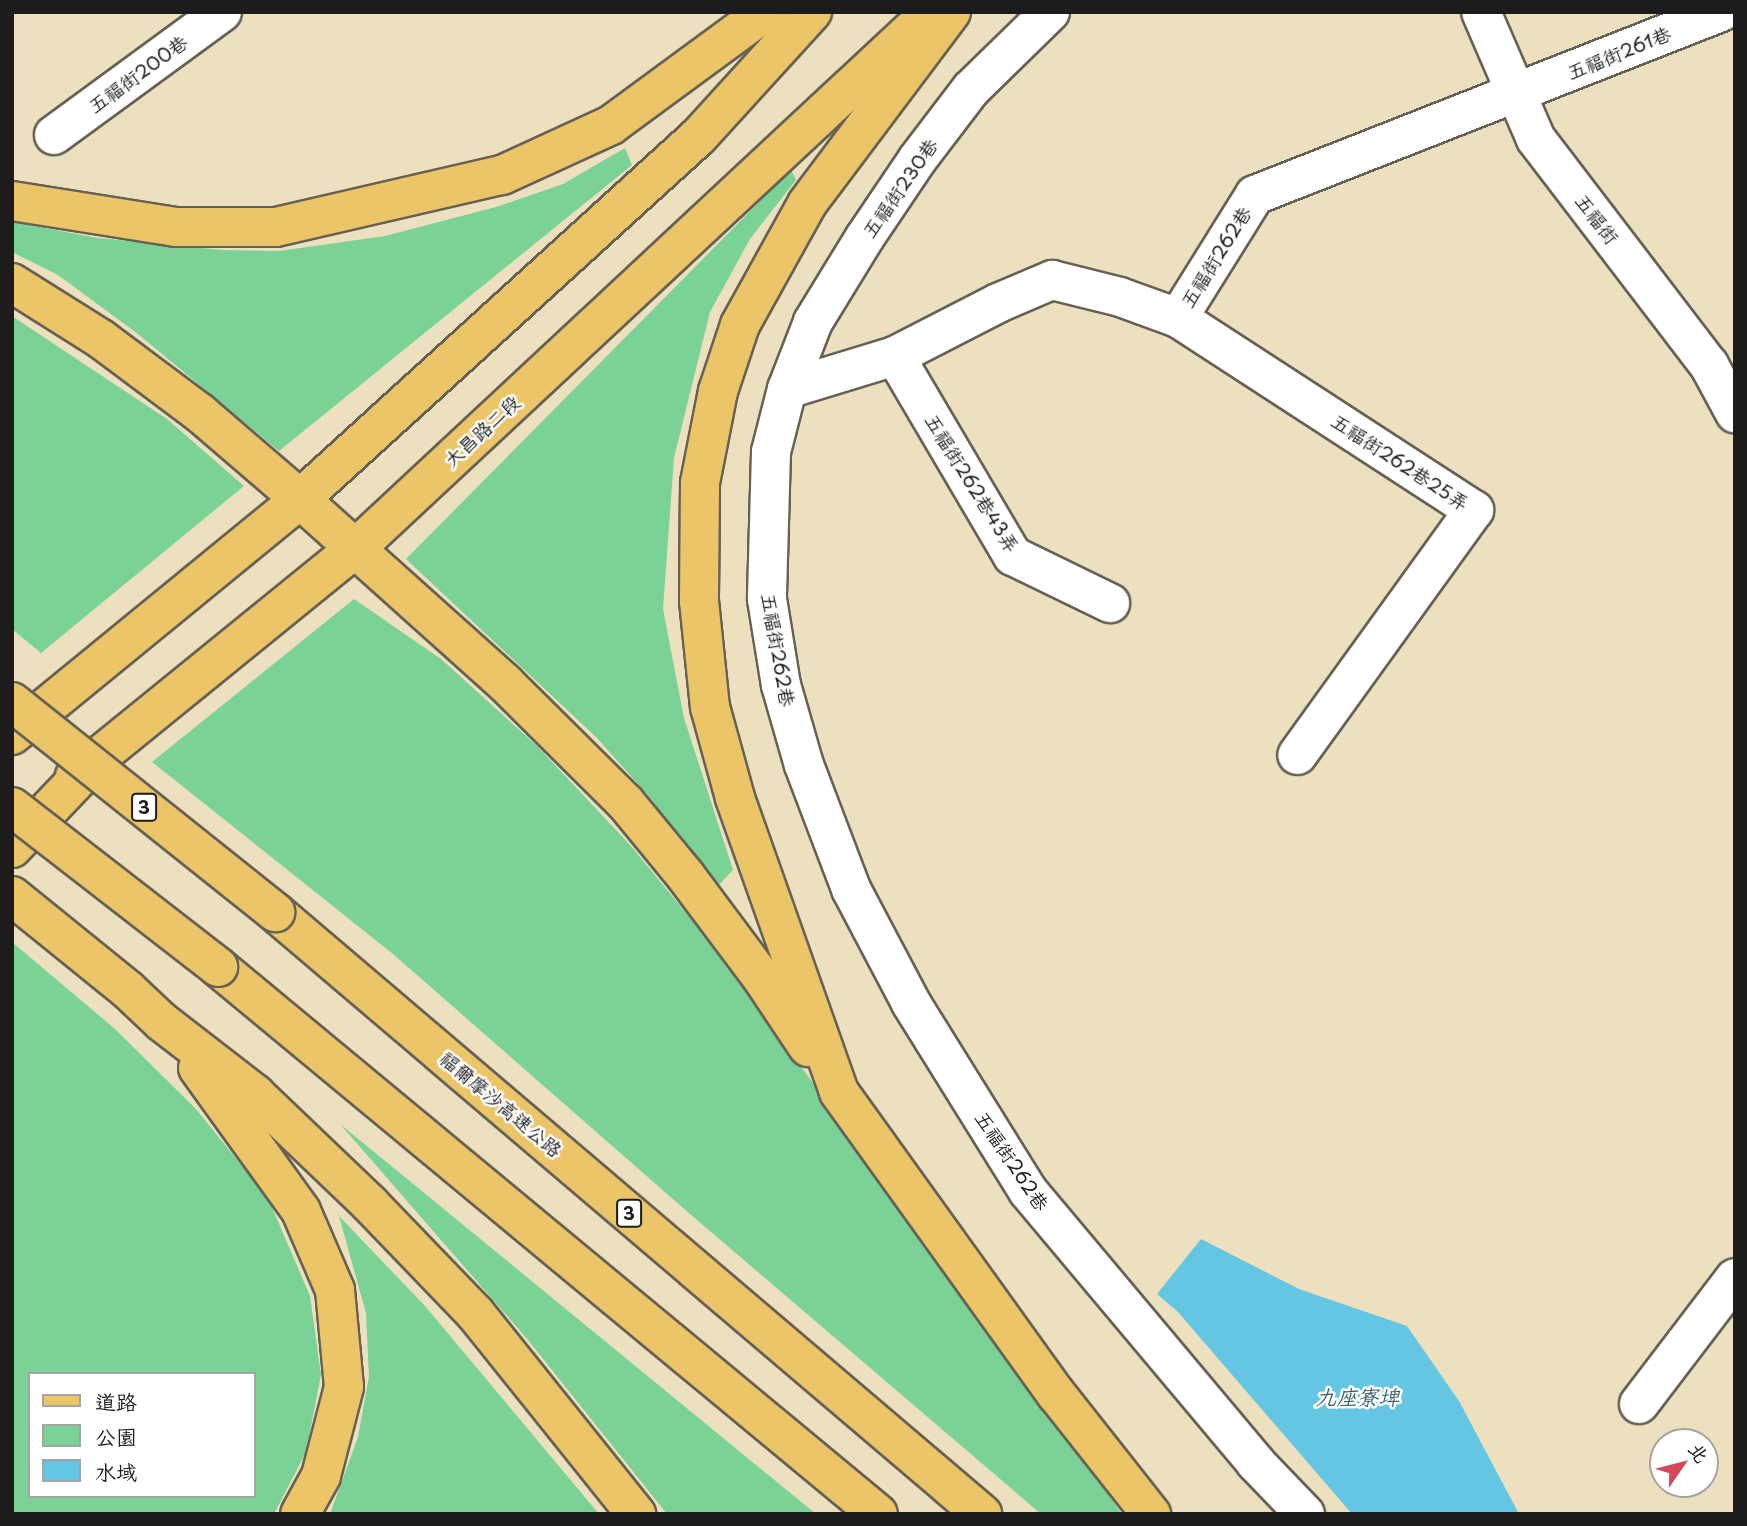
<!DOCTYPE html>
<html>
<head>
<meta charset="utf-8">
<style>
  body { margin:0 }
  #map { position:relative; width:1747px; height:1526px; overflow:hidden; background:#ece0bf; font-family:"Playpen Sans","LXGW WenKai TC",sans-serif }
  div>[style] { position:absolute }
  .green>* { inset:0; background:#7ad297 }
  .water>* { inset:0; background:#64c6e2 }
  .roads { filter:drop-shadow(2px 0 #656155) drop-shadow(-2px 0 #656155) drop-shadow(0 2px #656155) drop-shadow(0 -2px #656155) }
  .minor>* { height:38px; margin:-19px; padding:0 19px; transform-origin:19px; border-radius:19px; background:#fff }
  .major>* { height:38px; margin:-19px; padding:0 19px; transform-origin:19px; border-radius:19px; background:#ecc569 }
  .highway>* { height:38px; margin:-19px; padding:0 19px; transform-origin:19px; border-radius:19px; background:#ecc569 }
  .bridges { filter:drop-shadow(2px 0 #656155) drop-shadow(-2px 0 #656155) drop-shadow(0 2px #656155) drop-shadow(0 -2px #656155) }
  .highway-bridge>* { height:38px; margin:-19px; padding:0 19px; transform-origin:19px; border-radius:19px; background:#ecc569 }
  span { translate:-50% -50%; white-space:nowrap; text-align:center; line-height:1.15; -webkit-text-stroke:5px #fff; paint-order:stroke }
  .shield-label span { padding:2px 5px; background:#fff; border:2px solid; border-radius:5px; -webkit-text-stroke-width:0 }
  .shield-label { font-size:18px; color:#1c1c1c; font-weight:700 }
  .street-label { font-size:19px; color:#1c1c1c }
  .water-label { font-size:21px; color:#39606b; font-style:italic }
  .frame { position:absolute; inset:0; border:14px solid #1c1c1c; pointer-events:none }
  .legend { position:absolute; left:28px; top:1372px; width:228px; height:126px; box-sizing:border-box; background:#fff; border:2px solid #a4a4a4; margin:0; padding:9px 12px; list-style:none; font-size:21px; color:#1c1c1c }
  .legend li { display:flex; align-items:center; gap:14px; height:35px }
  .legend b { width:35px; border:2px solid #a4a4a4 }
  .north { position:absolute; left:1649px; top:1428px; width:70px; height:70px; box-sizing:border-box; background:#fff; border:2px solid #a4a4a4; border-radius:50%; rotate:55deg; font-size:19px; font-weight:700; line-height:28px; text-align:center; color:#1c1c1c }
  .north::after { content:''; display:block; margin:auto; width:24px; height:32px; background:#d1495b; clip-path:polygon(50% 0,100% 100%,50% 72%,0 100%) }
</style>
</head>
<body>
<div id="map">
  <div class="green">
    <div style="clip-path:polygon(625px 148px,632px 165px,279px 451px,138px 334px,58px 275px,12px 252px,12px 222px,98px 238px,222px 250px,279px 251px,385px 236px,496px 207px,563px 184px)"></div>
    <div style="clip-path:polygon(791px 170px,796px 180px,750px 239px,710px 312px,674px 458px,663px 609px,684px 718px,733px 870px,716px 888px,648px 795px,596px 737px,406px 559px)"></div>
    <div style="clip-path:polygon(12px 316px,167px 419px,244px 486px,41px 653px,12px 629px)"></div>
    <div style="clip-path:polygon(354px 599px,441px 659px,537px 746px,631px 846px,695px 924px,888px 1184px,1122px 1514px,1041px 1514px,690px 1214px,393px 954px,152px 762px)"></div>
    <div style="clip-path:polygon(evenodd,12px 942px,115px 1029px,196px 1109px,268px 1198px,310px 1296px,321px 1375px,306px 1452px,274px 1514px,12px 1514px,12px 942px,30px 1374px,254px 1374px,254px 1496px,30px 1496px,30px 1374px)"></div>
    <div style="clip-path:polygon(340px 1124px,816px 1514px,667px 1514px,528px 1340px)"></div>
    <div style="clip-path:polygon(339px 1216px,425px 1306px,599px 1514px,330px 1514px,358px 1437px,369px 1376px,366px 1313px)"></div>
  </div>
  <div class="water">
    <div style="clip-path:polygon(1201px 1239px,1299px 1289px,1407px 1326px,1459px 1401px,1519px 1514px,1352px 1514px,1178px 1312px,1157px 1294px)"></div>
  </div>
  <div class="roads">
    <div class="minor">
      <div style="left:1050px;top:12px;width:110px;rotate:135.7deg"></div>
      <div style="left:971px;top:89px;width:89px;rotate:127.3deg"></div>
      <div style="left:917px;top:160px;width:93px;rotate:124deg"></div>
      <div style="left:865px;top:237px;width:100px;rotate:121.5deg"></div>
      <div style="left:813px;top:322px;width:72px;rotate:111.2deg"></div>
      <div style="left:787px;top:389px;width:65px;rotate:104.3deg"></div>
      <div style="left:771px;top:452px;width:147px;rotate:91.6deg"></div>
      <div style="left:767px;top:599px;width:87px;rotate:80.8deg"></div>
      <div style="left:781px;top:685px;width:83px;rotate:74deg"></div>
      <div style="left:804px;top:765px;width:133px;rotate:69.2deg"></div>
      <div style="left:851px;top:889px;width:129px;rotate:62.2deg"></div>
      <div style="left:911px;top:1003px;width:221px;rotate:58.1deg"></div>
      <div style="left:1028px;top:1191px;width:354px;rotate:50deg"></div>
      <div style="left:1255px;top:1462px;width:72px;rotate:46.1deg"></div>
      <div style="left:1481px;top:12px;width:138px;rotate:66.6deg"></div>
      <div style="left:1536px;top:139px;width:285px;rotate:52.6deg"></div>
      <div style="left:1709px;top:365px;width:55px;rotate:61.6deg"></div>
      <div style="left:54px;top:135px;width:208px;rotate:-36.2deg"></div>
      <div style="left:1178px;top:318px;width:145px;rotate:-58deg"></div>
      <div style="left:1255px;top:195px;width:501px;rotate:-21.44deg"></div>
      <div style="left:895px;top:356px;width:232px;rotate:59.5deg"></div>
      <div style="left:1013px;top:556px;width:108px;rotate:25.9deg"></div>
      <div style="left:787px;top:389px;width:113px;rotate:-17deg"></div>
      <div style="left:895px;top:356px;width:116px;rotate:-27.2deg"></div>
      <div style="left:998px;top:303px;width:59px;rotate:-23.1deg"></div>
      <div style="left:1052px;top:280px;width:70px;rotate:14deg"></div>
      <div style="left:1120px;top:297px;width:62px;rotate:19.9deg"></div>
      <div style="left:1178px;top:318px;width:353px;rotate:33deg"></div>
      <div style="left:1474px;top:510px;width:302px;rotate:125.8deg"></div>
      <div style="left:1639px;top:1404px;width:158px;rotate:-52.7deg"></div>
    </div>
    <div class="major">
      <div style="left:12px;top:735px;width:372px;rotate:-39.3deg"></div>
      <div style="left:300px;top:499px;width:539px;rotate:-42.3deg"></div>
      <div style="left:699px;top:136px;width:168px;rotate:-47.7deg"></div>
      <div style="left:75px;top:776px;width:362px;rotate:-39.1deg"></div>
      <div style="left:356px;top:548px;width:786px;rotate:-42.99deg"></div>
    </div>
    <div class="highway">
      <div style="left:951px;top:12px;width:240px;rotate:126.9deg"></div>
      <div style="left:807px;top:204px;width:138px;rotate:119deg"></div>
      <div style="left:740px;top:325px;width:70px;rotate:108.4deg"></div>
      <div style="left:718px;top:391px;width:94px;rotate:101.1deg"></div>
      <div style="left:700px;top:483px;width:118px;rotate:90.5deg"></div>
      <div style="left:699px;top:601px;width:107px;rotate:84.1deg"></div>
      <div style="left:710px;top:707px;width:94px;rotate:74.6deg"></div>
      <div style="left:735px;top:798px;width:312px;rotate:70.5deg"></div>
      <div style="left:839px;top:1092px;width:373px;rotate:54.3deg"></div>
      <div style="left:1057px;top:1395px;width:152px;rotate:51.7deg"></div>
      <div style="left:12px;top:201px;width:166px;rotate:9deg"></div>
      <div style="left:176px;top:227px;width:100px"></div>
      <div style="left:276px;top:227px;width:232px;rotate:-13deg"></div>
      <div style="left:502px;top:175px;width:120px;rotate:-24.6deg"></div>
      <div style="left:611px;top:125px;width:191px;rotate:-36.3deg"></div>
      <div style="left:12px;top:283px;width:105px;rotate:32.2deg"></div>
      <div style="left:101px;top:339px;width:124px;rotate:36.8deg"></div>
      <div style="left:200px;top:413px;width:132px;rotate:40.7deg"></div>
      <div style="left:300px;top:499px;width:275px;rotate:41.9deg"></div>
      <div style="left:505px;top:683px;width:169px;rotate:44.8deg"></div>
      <div style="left:625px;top:802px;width:94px;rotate:50.6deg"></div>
      <div style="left:685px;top:875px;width:129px;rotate:53.2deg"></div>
      <div style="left:762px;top:978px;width:83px;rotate:56.3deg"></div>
      <div style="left:12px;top:848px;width:129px;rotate:-46.3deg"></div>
      <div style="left:12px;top:896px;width:149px;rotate:39deg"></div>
      <div style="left:128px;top:990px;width:47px;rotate:43.3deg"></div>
      <div style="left:162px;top:1022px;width:118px;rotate:37.7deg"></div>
      <div style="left:255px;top:1094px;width:159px;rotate:43.7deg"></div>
      <div style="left:370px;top:1204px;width:151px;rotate:46.1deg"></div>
      <div style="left:475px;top:1313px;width:258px;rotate:51.3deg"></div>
      <div style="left:275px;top:912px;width:929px;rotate:40.41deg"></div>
      <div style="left:218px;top:967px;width:857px;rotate:39.65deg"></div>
      <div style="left:198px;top:1068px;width:176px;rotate:54.2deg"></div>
      <div style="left:301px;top:1211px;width:86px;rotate:66.7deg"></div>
      <div style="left:335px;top:1290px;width:97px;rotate:84.7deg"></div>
      <div style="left:344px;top:1387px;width:92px;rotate:104.5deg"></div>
      <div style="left:321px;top:1476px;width:43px;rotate:118.9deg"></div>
    </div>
  </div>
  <div class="bridges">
    <div class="highway-bridge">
      <div style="left:12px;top:702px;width:337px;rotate:38.6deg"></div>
      <div style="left:12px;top:807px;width:261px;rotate:37.8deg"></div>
    </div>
  </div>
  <div class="shield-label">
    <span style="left:144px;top:807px">3</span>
    <span style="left:629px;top:1213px">3</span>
  </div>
  <div class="street-label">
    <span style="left:1619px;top:53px;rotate:-22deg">五福街261巷</span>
    <span style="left:138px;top:74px;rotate:-36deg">五福街200巷</span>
    <span style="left:900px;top:188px;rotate:-55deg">五福街230巷</span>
    <span style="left:1597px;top:219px;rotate:52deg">五福街</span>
    <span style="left:1216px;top:257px;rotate:-58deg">五福街262巷</span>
    <span style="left:482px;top:431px;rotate:-43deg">大昌路二段</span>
    <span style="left:1400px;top:462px;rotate:33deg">五福街262巷25弄</span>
    <span style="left:972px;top:483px;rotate:58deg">五福街262巷43弄</span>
    <span style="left:778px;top:650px;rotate:80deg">五福街262巷</span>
    <span style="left:501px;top:1104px;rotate:40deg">福爾摩沙高速公路</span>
    <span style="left:1012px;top:1161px;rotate:56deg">五福街262巷</span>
  </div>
  <div class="water-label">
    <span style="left:1357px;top:1396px">九座寮埤</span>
  </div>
  <div class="frame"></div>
  <ul class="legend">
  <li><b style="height:9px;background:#ecc569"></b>道路</li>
  <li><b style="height:19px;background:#7ad297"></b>公園</li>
  <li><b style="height:19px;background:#64c6e2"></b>水域</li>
  </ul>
  <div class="north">北</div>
</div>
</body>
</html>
